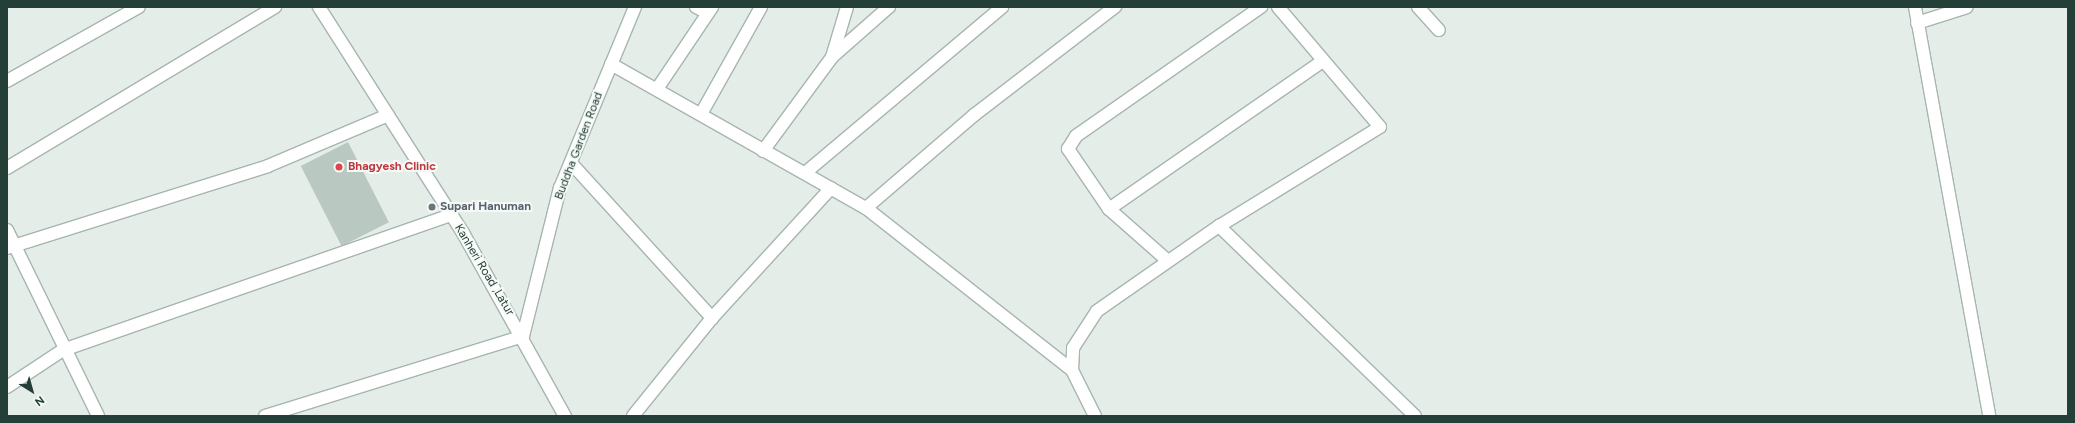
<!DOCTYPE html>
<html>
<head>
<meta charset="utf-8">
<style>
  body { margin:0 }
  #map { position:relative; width:2075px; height:423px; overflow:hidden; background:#e5ede9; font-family:Figtree,sans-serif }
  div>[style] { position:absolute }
  .building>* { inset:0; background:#bac8c2; transform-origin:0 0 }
  .roads { filter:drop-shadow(1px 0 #a7b5b0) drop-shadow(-1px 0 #a7b5b0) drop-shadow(0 1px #a7b5b0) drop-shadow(0 -1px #a7b5b0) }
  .minor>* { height:12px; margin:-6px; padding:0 6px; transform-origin:6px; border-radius:6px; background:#fff }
  .dots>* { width:11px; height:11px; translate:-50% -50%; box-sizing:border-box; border:2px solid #f5faf7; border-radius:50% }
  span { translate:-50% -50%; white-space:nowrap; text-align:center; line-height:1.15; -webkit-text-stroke:4px #f5faf7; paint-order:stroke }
  .street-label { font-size:12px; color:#243f37 }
  .health-label { font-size:12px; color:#be3a42; font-weight:700 }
  .left { translate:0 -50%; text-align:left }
  .worship-label { font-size:12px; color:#5b616d; font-weight:700 }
  .frame { position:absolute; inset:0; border:8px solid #243f37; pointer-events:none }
  .north { position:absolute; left:12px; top:371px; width:40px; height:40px; -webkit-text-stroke:3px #f5faf7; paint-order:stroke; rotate:143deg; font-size:11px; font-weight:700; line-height:16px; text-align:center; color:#243f37 }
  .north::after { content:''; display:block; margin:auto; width:14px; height:18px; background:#243f37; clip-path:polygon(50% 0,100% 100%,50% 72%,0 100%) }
</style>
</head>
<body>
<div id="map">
  <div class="building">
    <div style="left:348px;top:142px;width:90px;height:53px;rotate:63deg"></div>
  </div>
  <div class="roads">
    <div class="minor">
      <div style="left:319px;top:7px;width:268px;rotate:57.5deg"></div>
      <div style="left:463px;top:233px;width:210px;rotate:60.9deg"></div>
      <div style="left:696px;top:7px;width:13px;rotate:27deg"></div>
      <div style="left:1278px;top:7px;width:157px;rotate:49.6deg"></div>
      <div style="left:1380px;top:127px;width:189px;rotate:148.4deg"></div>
      <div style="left:1219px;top:226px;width:273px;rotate:44.1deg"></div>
      <div style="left:1418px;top:7px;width:31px;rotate:48deg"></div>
      <div style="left:1915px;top:7px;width:416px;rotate:79.7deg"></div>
      <div style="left:1917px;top:23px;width:52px;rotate:-17.7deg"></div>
      <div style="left:832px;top:57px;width:52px;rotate:-73.3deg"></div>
      <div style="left:611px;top:64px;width:293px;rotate:29.5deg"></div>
      <div style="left:866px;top:208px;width:262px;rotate:38.2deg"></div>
      <div style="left:7px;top:81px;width:151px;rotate:-29.3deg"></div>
      <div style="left:657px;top:89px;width:99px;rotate:-56.1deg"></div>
      <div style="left:701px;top:114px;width:123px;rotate:-60.7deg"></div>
      <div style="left:763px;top:151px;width:117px;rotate:-53.7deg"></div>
      <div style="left:832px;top:57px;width:76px;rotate:-41.3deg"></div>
      <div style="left:571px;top:163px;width:210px;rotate:47.7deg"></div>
      <div style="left:712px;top:318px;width:126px;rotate:128.9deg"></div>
      <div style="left:7px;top:168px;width:313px;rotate:-31deg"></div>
      <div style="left:805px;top:173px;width:258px;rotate:-40.1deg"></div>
      <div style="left:866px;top:208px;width:143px;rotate:-40.7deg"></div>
      <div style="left:974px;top:115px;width:178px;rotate:-37.5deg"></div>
      <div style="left:1109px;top:209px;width:260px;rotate:-34.7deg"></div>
      <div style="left:7px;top:230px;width:207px;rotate:63.9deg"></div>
      <div style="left:7px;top:248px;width:274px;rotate:-17.4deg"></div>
      <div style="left:268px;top:166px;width:130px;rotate:-23deg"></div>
      <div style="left:1168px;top:261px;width:79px;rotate:-138.6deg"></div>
      <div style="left:1109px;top:209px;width:73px;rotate:-124.3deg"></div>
      <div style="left:1068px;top:149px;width:15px;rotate:-58deg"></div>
      <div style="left:1076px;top:136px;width:226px;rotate:-34.9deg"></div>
      <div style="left:712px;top:318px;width:176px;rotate:-47.5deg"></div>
      <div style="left:7px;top:387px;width:67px;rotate:-33.5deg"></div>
      <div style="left:63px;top:350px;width:411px;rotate:-19.2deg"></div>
      <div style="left:265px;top:416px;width:270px;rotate:-17.2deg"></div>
      <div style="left:523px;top:336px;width:153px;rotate:-76deg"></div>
      <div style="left:560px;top:188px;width:196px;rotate:-67.5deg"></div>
      <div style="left:1095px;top:416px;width:51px;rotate:-116.6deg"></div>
      <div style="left:1072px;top:370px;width:22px;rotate:-87deg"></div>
      <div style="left:1073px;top:348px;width:44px;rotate:-57deg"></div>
      <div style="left:1097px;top:311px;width:149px;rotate:-34.9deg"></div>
    </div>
  </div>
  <div class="dots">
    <div style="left:339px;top:167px;background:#e0444e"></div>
    <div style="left:432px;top:207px;background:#6b7280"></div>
  </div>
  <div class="street-label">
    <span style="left:579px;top:146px;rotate:-69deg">Buddha Garden Road</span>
    <span style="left:484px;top:270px;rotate:59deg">Kanheri Road ,Latur</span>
  </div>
  <div class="health-label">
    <span class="left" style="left:348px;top:167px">Bhagyesh Clinic</span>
  </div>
  <div class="worship-label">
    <span class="left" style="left:440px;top:207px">Supari Hanuman</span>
  </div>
  <div class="frame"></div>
  <div class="north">N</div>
</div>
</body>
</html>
